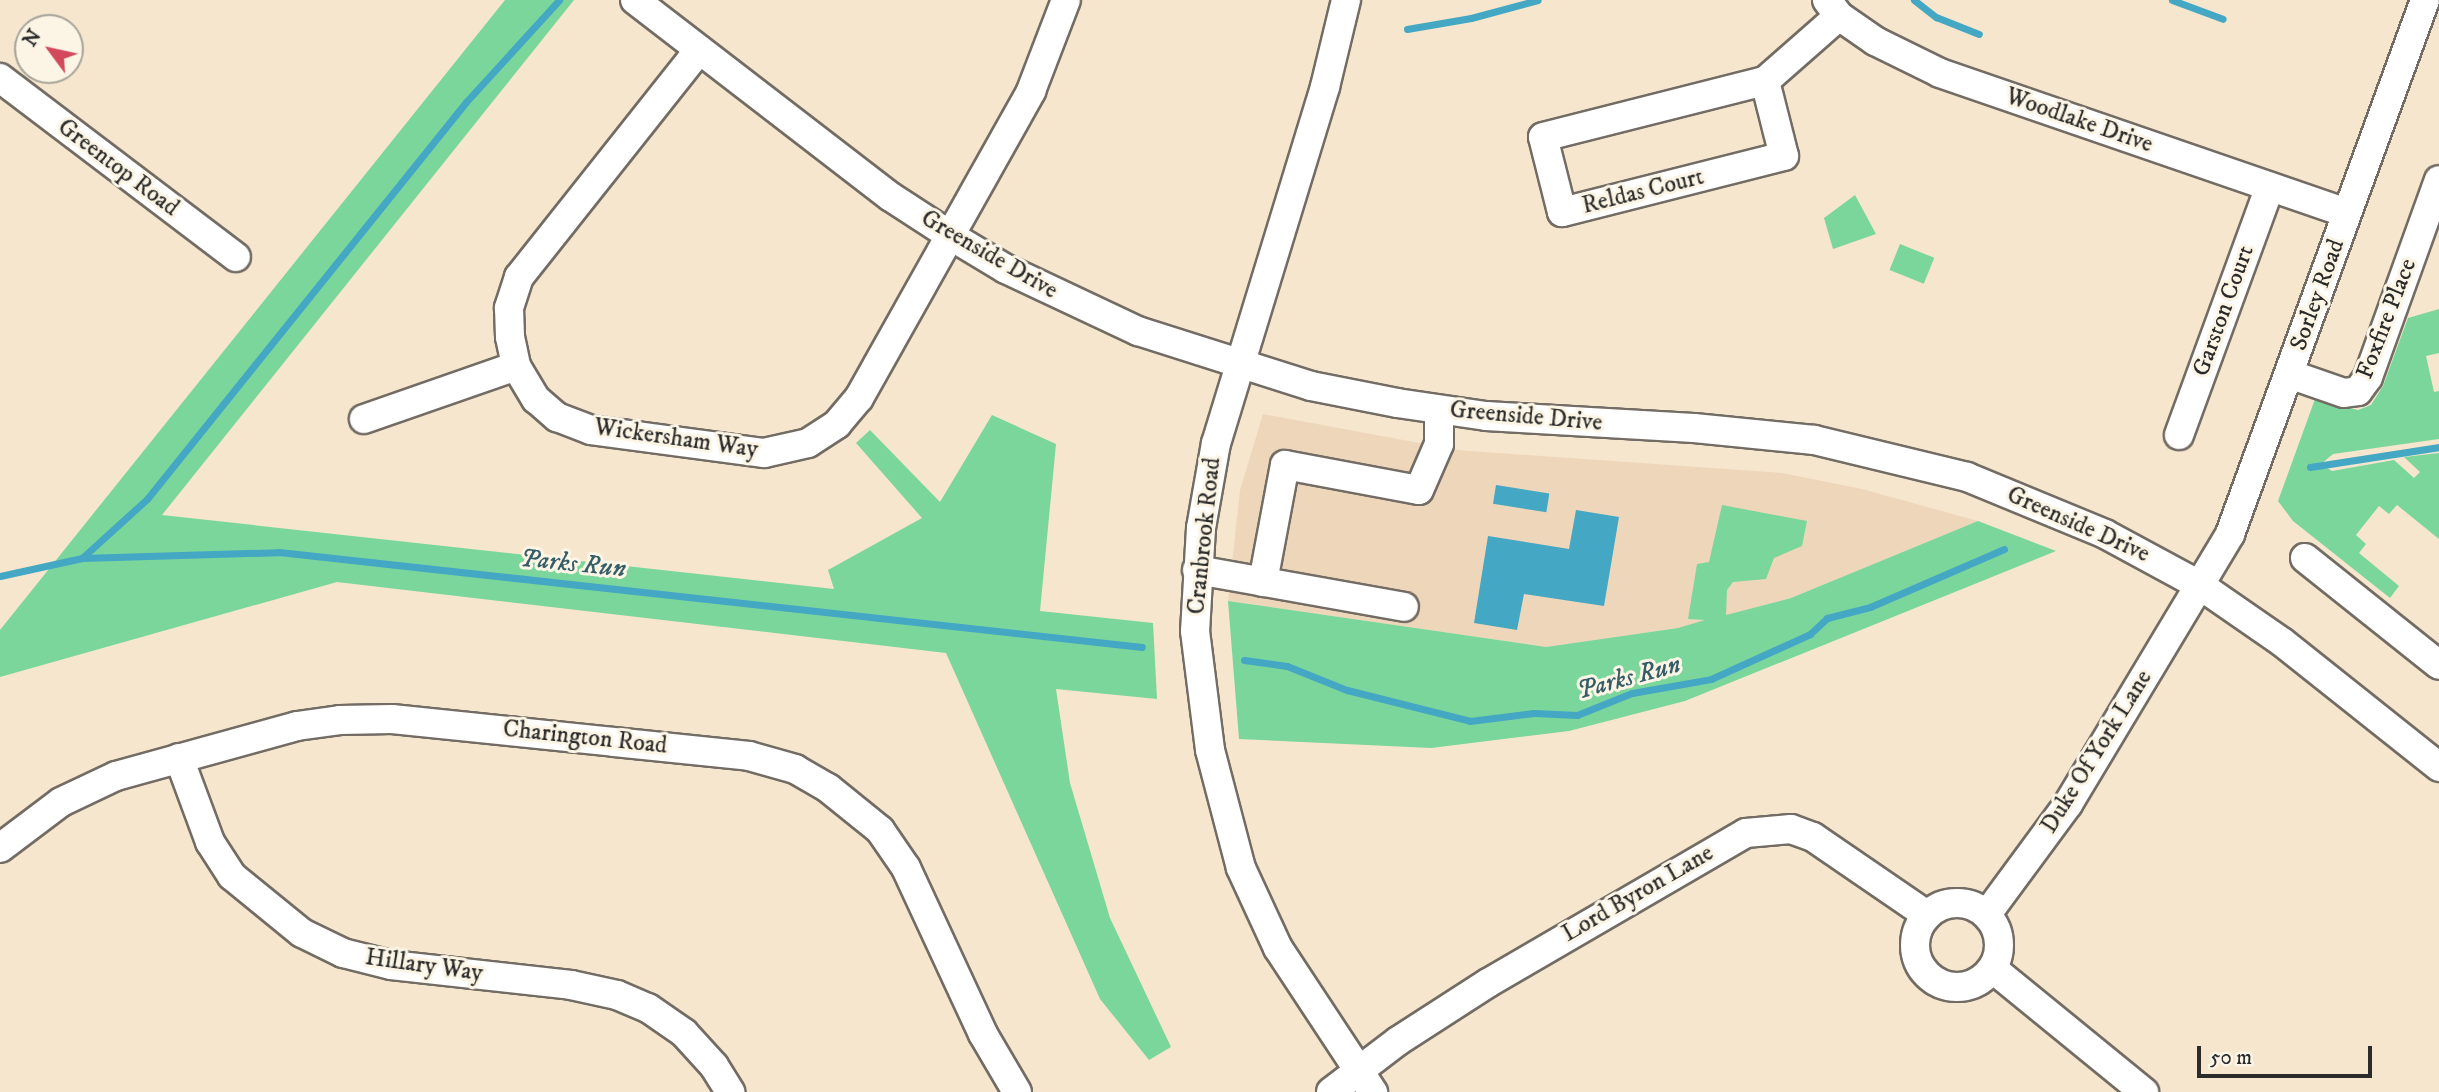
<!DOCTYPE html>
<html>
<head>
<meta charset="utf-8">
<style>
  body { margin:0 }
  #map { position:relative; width:2439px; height:1092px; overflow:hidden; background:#f6e6cd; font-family:"IM FELL DW Pica",serif }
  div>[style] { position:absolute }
  .built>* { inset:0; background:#eed6bb }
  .green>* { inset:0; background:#7bd69c; transform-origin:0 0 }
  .water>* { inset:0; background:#44a7c4; transform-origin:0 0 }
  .stream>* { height:7px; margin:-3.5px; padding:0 3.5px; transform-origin:3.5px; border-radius:3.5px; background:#44a7c4 }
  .roads { filter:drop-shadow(2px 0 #726c64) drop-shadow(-2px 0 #726c64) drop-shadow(0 2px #726c64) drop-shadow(0 -2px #726c64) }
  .minor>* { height:28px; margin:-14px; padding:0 14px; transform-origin:14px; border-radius:14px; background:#fff }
  .minor>.ring { margin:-14px; padding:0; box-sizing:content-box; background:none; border:28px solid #fff; border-radius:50% }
  span { translate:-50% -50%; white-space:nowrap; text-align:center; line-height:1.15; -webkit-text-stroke:6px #fcf5e5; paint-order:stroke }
  .street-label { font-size:24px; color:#2b2b2b }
  .water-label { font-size:26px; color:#355d68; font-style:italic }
  .north { position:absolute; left:14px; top:14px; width:70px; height:70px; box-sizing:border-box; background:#fcf5e5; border:2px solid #a8a49b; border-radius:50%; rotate:303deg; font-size:19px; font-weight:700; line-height:28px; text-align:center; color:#2b2b2b }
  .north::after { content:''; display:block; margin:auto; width:24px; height:32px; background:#d1495b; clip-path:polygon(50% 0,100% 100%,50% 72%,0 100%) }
  .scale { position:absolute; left:2197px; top:1046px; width:175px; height:32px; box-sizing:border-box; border:4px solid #2b2b2b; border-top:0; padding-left:9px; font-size:21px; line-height:24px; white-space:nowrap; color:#2b2b2b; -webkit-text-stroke:5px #fcf5e5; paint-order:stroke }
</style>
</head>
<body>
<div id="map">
  <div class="built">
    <div style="clip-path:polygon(1263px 414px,1457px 450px,1782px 473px,1862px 489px,1978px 521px,1791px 598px,1678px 628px,1546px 647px,1228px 601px,1240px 490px)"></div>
  </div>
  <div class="green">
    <div style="clip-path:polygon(505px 0,574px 0,162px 515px,834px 589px,828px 570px,922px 518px,856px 443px,870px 430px,940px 502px,992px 415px,1056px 444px,1040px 611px,1153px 623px,1157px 699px,1056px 689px,1070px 783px,1110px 918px,1171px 1047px,1149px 1060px,1100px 999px,946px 653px,337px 582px,0 677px,0 630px)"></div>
    <div style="clip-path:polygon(1855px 195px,1876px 234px,1833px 249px,1824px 218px)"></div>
    <div style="left:1900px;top:244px;width:37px;height:28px;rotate:22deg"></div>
    <div style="clip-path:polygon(2439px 309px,2439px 353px,2426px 356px,2434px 392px,2439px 391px,2439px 439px,2333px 454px,2321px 464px,2332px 471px,2394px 460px,2414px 478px,2420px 472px,2404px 457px,2439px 453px,2439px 539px,2397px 505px,2389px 514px,2379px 506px,2356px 535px,2366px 544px,2359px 553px,2399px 586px,2390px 598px,2293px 521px,2278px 501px,2315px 399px,2358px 410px,2371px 405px,2383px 386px,2408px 318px)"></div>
    <div style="clip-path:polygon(1722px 505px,1807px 521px,1802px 546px,1774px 558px,1766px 579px,1733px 582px,1727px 590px,1726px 615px,1791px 598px,1978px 521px,2056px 551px,1685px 701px,1569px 731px,1431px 748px,1239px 739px,1228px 601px,1546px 647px,1678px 628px,1705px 620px,1688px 619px,1697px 564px,1709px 562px)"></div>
  </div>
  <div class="water">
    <div style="left:1496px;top:485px;width:54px;height:19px;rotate:9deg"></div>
    <div style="clip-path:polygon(1576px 510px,1619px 517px,1604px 606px,1524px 594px,1517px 630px,1474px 623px,1488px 536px,1569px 549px)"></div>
  </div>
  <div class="stream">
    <div style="left:1914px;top:0;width:28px;rotate:38deg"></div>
    <div style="left:1936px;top:17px;width:46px;rotate:21.6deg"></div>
    <div style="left:2172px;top:0;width:54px;rotate:20.4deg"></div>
    <div style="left:1407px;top:29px;width:65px;rotate:-9.8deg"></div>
    <div style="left:1471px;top:18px;width:69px;rotate:-15deg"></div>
    <div style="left:2310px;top:467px;width:131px;rotate:-8.8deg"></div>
    <div style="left:83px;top:557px;width:86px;rotate:-42.2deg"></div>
    <div style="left:147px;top:499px;width:509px;rotate:-51.22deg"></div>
    <div style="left:466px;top:102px;width:138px;rotate:-47.6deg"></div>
    <div style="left:0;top:576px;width:84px;rotate:-12.4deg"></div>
    <div style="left:82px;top:558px;width:197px;rotate:-1.7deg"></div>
    <div style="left:279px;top:552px;width:868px;rotate:6.28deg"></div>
    <div style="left:1244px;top:660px;width:43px;rotate:7.9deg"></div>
    <div style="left:1287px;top:666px;width:65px;rotate:21.8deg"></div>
    <div style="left:1347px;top:690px;width:127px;rotate:14.1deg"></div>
    <div style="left:1470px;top:721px;width:64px;rotate:-7.1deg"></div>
    <div style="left:1534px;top:713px;width:43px;rotate:2.7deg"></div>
    <div style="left:1577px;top:715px;width:59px;rotate:-21.8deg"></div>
    <div style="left:1632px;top:693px;width:80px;rotate:-10deg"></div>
    <div style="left:1711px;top:679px;width:109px;rotate:-24.4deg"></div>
    <div style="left:1810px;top:634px;width:23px;rotate:-43deg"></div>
    <div style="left:1827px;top:618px;width:44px;rotate:-14.3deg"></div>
    <div style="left:1870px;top:607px;width:146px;rotate:-23.4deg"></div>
  </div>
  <div class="roads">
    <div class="minor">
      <div style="left:635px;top:0;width:323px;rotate:37.6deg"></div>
      <div style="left:891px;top:197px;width:72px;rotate:33deg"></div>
      <div style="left:951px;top:236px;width:64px;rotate:31deg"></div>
      <div style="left:1006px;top:269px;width:146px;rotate:25.2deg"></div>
      <div style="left:1138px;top:331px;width:182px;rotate:17.6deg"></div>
      <div style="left:1311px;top:386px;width:88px;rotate:11.2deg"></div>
      <div style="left:1397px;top:403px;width:90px;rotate:8.3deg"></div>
      <div style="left:1486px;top:416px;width:208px;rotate:3.3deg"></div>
      <div style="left:1694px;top:428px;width:121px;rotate:5.7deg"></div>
      <div style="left:1814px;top:440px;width:157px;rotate:13.6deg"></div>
      <div style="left:1967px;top:477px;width:149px;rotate:22.4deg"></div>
      <div style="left:2105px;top:534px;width:109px;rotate:28.4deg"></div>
      <div style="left:2201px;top:586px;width:98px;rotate:34.7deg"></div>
      <div style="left:2282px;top:642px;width:201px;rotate:38.5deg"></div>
      <div style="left:1346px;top:0;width:89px;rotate:103.6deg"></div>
      <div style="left:1325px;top:87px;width:372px;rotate:107deg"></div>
      <div style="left:1216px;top:443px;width:86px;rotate:100deg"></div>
      <div style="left:1201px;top:528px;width:103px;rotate:93.3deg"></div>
      <div style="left:1195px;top:631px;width:120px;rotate:82.8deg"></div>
      <div style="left:1210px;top:750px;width:122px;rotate:75.3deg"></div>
      <div style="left:1241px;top:868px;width:88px;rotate:65.2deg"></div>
      <div style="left:1278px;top:948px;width:173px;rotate:56.6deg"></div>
      <div style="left:1827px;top:0;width:20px;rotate:53deg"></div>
      <div style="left:1839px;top:16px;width:44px;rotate:34.8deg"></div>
      <div style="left:1875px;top:41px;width:72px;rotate:26.2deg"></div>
      <div style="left:1940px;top:73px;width:430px;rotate:19deg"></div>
      <div style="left:699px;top:50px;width:290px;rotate:128.4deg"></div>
      <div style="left:519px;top:277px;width:33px;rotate:108deg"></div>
      <div style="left:509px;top:308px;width:29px;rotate:88deg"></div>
      <div style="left:510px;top:337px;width:30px;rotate:78deg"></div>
      <div style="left:516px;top:366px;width:39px;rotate:59deg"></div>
      <div style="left:536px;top:399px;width:28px;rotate:41deg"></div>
      <div style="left:557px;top:417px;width:36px;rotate:21deg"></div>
      <div style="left:591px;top:430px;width:175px;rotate:7.6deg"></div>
      <div style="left:764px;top:453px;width:45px;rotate:-12.8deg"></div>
      <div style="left:808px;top:443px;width:35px;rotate:-33deg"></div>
      <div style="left:837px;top:424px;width:34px;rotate:-50deg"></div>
      <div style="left:859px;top:398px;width:352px;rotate:-60.7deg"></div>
      <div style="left:1031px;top:91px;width:97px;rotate:-69deg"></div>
      <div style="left:0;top:78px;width:296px;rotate:37.2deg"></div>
      <div style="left:1765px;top:81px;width:77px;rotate:75.8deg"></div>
      <div style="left:1784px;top:156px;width:229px;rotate:165.8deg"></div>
      <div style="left:1562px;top:212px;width:77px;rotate:-104.2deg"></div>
      <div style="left:1543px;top:137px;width:229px;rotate:-14.2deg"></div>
      <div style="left:1765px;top:81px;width:98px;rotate:-41.3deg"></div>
      <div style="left:2289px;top:374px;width:58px;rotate:19.1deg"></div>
      <div style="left:2344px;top:393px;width:14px;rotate:-8deg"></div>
      <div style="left:2358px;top:391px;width:17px;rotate:-54deg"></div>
      <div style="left:2368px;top:377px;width:209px;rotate:-70.2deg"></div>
      <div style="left:364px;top:419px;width:161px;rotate:-19.2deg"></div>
      <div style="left:2179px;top:435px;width:264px;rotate:-69.9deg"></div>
      <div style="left:2305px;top:558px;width:171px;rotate:38.6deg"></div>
      <div style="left:1197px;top:570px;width:210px;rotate:10.1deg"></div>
      <div style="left:1263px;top:582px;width:119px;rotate:-79.4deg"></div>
      <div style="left:1285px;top:465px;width:136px;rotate:10.6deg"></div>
      <div style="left:1419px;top:490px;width:50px;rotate:-66.5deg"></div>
      <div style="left:1439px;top:444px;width:34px;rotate:-90deg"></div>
      <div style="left:179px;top:758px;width:90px;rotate:69.7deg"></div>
      <div style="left:210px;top:842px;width:40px;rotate:57.1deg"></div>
      <div style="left:232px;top:876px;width:90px;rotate:39.2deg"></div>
      <div style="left:302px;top:933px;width:46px;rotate:26deg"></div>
      <div style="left:343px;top:953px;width:49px;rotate:14deg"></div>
      <div style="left:391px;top:965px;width:181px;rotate:6.3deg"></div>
      <div style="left:571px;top:985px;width:47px;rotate:12.3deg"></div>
      <div style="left:617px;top:995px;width:34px;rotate:23deg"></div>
      <div style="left:648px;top:1008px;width:44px;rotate:34.8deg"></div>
      <div style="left:684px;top:1033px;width:45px;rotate:47.7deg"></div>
      <div style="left:714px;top:1066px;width:31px;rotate:58deg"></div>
      <div style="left:0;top:848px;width:76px;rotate:-37deg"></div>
      <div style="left:61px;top:802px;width:61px;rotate:-25.3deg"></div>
      <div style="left:116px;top:776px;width:188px;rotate:-15.4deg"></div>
      <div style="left:297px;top:726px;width:43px;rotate:-7.9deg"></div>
      <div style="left:340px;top:720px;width:52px;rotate:-1.1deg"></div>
      <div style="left:392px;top:719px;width:359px;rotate:5.9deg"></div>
      <div style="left:749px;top:756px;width:48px;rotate:15.8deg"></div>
      <div style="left:795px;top:769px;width:38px;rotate:30deg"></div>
      <div style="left:828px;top:788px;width:67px;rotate:38.9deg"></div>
      <div style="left:880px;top:830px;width:46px;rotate:55.6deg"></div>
      <div style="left:906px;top:868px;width:183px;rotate:65.1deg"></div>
      <div style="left:983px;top:1034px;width:67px;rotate:59.6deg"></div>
      <div class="ring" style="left:1915px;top:903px;width:56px;height:56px"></div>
      <div style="left:1987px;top:914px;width:137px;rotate:-53.6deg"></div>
      <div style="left:2068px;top:804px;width:315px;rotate:-59deg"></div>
      <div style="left:2230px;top:534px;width:568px;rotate:-69.94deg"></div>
      <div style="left:1993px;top:969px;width:195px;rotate:39.2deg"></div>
      <div style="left:1331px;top:1092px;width:84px;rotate:-37.3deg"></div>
      <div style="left:1398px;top:1041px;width:107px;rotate:-32.8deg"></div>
      <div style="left:1488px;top:983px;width:298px;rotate:-30.2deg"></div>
      <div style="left:1746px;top:833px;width:45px;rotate:-5.1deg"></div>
      <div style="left:1791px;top:829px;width:23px;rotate:20deg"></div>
      <div style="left:1813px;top:837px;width:138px;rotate:34.4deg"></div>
    </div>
  </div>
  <div class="street-label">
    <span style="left:2079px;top:121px;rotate:19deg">Woodlake Drive</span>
    <span style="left:118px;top:168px;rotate:37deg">Greentop Road</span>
    <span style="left:1643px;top:192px;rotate:-14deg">Reldas Court</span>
    <span style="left:989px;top:255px;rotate:30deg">Greenside Drive</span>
    <span style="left:2318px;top:295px;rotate:-70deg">Sorley Road</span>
    <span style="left:2224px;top:311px;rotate:-70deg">Garston Court</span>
    <span style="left:2387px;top:319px;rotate:-69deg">Foxfire Place</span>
    <span style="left:1526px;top:417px;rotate:5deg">Greenside Drive</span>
    <span style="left:676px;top:439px;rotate:8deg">Wickersham Way</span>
    <span style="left:2078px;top:525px;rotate:24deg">Greenside Drive</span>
    <span style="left:1205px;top:536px;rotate:-84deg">Cranbrook Road</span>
    <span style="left:585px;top:738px;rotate:6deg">Charington Road</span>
    <span style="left:2097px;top:752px;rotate:-58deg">Duke Of York Lane</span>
    <span style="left:1638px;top:894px;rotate:-30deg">Lord Byron Lane</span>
    <span style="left:424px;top:966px;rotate:8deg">Hillary Way</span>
  </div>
  <div class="water-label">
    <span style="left:573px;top:564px;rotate:6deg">Parks Run</span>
    <span style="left:1629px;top:678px;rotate:-15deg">Parks Run</span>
  </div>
  <div class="north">N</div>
  <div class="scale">50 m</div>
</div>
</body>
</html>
